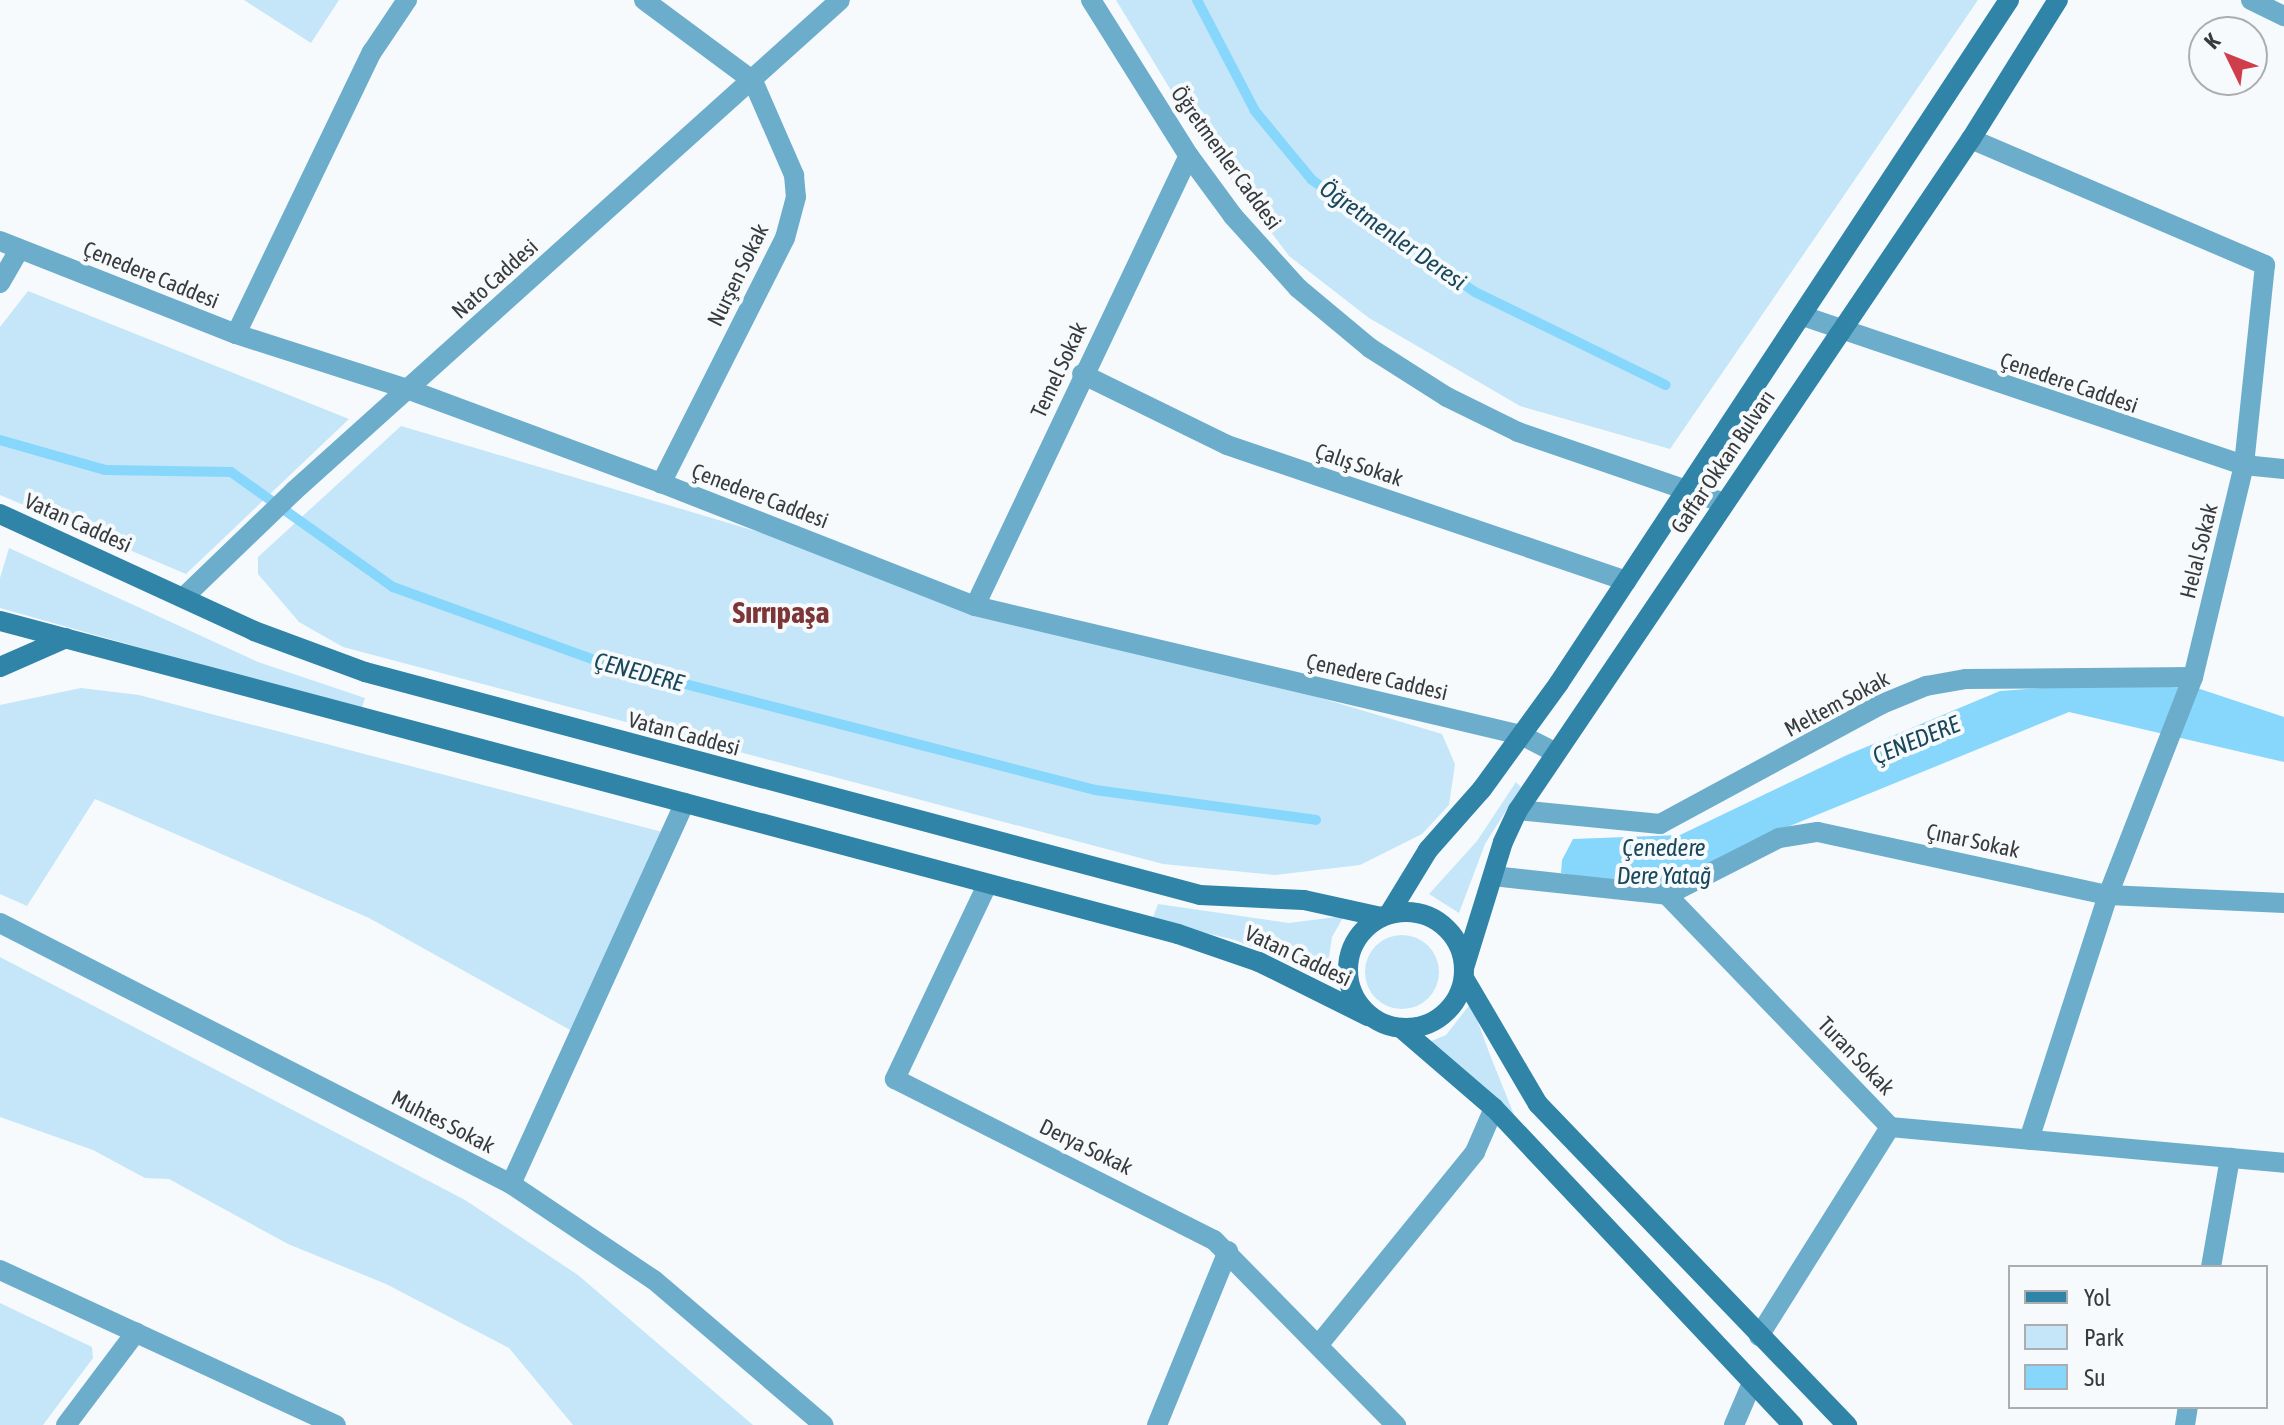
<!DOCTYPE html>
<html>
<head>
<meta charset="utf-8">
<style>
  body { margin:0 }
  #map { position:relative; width:2284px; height:1425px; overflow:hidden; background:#f7fafc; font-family:"Asap Condensed",sans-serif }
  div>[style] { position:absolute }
  .green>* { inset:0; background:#c4e6f8 }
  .round { border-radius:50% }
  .water>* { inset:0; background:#87d6fc }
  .stream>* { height:10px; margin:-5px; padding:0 5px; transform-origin:5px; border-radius:5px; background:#87d6fc }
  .minor>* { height:20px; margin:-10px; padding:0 10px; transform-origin:10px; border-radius:10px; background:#6cadcc }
  .tertiary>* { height:20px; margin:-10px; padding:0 10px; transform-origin:10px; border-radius:10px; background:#6cadcc }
  .secondary>* { height:20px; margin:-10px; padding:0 10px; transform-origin:10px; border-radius:10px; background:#2f84a8 }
  .secondary>.ring { margin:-10px; padding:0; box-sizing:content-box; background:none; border:20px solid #2f84a8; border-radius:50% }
  span { translate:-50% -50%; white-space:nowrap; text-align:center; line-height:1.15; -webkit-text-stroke:8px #f7fafc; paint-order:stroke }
  .street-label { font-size:22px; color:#393a3b }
  .water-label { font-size:24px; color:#1a475a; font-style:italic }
  .district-label { font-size:30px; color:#7d3537; font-weight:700 }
  .legend { position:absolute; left:2008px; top:1265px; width:260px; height:144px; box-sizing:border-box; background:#f7fafc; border:2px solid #abadaf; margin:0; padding:10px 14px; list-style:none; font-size:24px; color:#393a3b }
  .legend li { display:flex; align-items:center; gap:16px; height:40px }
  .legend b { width:40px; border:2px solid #abadaf }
  .north { position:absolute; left:2188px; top:16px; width:80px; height:80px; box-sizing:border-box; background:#f7fafc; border:2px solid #abadaf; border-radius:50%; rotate:313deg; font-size:22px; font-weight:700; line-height:32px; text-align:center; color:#393a3b }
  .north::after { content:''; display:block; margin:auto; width:28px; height:36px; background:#cf3f4b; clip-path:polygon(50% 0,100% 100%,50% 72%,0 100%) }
</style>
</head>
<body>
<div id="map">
  <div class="green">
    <div style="clip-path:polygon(244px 0,339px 0,311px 43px)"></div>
    <div style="clip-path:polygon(1116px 0,1978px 0,1670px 449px,1520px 406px,1369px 318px,1289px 256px,1200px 138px)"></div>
    <div style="clip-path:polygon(28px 291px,349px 419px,186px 574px,0 495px,0 327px)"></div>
    <div style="clip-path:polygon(401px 426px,1442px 734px,1455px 764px,1449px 805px,1422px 834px,1360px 865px,1275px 875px,1163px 864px,343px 647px,299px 622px,258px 574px,258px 557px)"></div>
    <div style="clip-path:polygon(9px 548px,258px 662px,365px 698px,361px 710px,0 608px,0 578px)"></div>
    <div style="clip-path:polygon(81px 688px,139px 695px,670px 834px,579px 1035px,369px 918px,95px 799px,27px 906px,0 894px,0 705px)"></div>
    <div style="clip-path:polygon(1516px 782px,1521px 787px,1485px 844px,1459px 913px,1429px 894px,1477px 841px)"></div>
    <div style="clip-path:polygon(1158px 904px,1289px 923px,1344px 916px,1332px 937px,1326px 977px,1235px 940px,1152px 920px)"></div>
    <div class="round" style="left:1365px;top:935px;width:74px;height:74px"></div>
    <div style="clip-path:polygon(0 957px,465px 1200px,578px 1275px,753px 1425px,573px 1425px,509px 1348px,386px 1284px,288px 1244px,169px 1179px,145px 1178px,93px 1150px,0 1117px)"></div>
    <div style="clip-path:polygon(1471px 1003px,1490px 1055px,1517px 1122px,1429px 1042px,1446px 1035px)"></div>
    <div style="clip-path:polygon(0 1303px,92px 1347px,93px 1358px,43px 1425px,0 1425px)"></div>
  </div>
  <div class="water">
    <div style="clip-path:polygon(2095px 684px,2197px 688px,2284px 717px,2284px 762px,2069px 712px,1780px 830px,1666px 890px,1561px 873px,1562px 860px,1573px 839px,1680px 835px,1847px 755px,2000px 691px)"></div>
  </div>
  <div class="stream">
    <div style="left:1197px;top:0;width:125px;rotate:62.4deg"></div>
    <div style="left:1255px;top:111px;width:89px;rotate:50.4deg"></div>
    <div style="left:1312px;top:180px;width:198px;rotate:34.5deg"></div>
    <div style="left:1475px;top:292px;width:212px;rotate:26deg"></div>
    <div style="left:0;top:440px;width:109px;rotate:15.9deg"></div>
    <div style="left:105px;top:470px;width:126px;rotate:0.9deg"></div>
    <div style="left:231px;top:472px;width:199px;rotate:35.4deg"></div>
    <div style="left:393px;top:587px;width:220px;rotate:19.9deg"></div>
    <div style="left:600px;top:662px;width:511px;rotate:14.5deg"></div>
    <div style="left:1095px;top:790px;width:223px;rotate:7.7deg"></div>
  </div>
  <div class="minor">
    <div style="left:644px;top:0;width:136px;rotate:36.6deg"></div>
    <div style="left:753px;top:81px;width:103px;rotate:66.4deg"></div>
    <div style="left:794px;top:175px;width:22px;rotate:85deg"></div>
    <div style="left:796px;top:197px;width:42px;rotate:105deg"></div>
    <div style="left:785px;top:238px;width:275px;rotate:116.8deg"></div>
    <div style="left:2251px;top:0;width:37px;rotate:26deg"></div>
    <div style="left:1971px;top:139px;width:320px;rotate:23.2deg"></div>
    <div style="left:2265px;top:265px;width:201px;rotate:96deg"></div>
    <div style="left:2244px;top:465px;width:218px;rotate:103.5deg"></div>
    <div style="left:2193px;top:677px;width:234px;rotate:111.3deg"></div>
    <div style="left:2108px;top:895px;width:257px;rotate:107.9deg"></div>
    <div style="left:0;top:283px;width:39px;rotate:-60deg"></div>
    <div style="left:236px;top:334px;width:313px;rotate:-64.3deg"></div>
    <div style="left:372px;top:52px;width:63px;rotate:-56.1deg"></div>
    <div style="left:1082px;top:374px;width:161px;rotate:26.1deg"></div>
    <div style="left:1227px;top:445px;width:422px;rotate:18.8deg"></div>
    <div style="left:184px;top:597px;width:153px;rotate:-43.9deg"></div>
    <div style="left:294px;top:491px;width:734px;rotate:-41.96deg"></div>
    <div style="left:975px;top:606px;width:498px;rotate:-64.6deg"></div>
    <div style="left:1518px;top:810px;width:143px;rotate:5.6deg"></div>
    <div style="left:1660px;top:824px;width:252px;rotate:-28.4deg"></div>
    <div style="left:1882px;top:704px;width:48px;rotate:-22.2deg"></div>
    <div style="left:1926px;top:686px;width:41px;rotate:-9.9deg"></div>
    <div style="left:1966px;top:679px;width:227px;rotate:-0.5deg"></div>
    <div style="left:1493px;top:876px;width:175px;rotate:6.2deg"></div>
    <div style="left:1667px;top:895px;width:322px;rotate:46.1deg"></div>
    <div style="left:1890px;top:1127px;width:396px;rotate:5.2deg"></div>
    <div style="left:987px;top:885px;width:215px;rotate:115.4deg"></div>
    <div style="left:895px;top:1079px;width:357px;rotate:26.8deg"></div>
    <div style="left:1214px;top:1240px;width:260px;rotate:45.5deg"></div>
    <div style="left:1667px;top:895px;width:126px;rotate:-27deg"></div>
    <div style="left:1779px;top:838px;width:39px;rotate:-9deg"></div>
    <div style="left:1818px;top:832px;width:297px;rotate:12.3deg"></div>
    <div style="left:2108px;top:895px;width:176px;rotate:2.6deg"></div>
    <div style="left:0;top:923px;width:574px;rotate:27.06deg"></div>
    <div style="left:511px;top:1184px;width:172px;rotate:33.9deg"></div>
    <div style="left:654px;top:1280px;width:223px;rotate:40.5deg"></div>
    <div style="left:511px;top:1184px;width:419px;rotate:-65.5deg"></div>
    <div style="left:2211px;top:1267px;width:111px;rotate:-80.1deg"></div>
    <div style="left:0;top:1270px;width:370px;rotate:24.8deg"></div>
    <div style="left:1759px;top:1336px;width:247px;rotate:-57.9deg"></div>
    <div style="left:1320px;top:1343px;width:246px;rotate:-50.9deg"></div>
    <div style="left:1475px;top:1152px;width:48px;rotate:-66.6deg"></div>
    <div style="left:66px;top:1425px;width:116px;rotate:-53deg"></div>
    <div style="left:1157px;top:1425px;width:188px;rotate:-67.8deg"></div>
    <div style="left:1734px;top:1425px;width:46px;rotate:-66.8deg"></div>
    <div style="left:2185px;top:1425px;width:18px;rotate:-81deg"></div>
  </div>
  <div class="tertiary">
    <div style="left:1091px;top:0;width:184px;rotate:57.9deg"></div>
    <div style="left:1189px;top:156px;width:74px;rotate:53.7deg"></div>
    <div style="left:1233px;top:216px;width:97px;rotate:47.9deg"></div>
    <div style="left:1298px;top:288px;width:94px;rotate:39.8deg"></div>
    <div style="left:1370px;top:348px;width:91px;rotate:32.5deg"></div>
    <div style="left:1447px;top:397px;width:79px;rotate:26.2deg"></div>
    <div style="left:1518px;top:432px;width:218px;rotate:19deg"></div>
    <div style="left:0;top:241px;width:254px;rotate:21.5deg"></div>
    <div style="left:236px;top:334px;width:180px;rotate:17.8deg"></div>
    <div style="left:407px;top:389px;width:271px;rotate:20.3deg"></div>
    <div style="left:661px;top:483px;width:337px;rotate:21.4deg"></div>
    <div style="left:975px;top:606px;width:561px;rotate:13.29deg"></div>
    <div style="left:1521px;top:735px;width:38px;rotate:27deg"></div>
    <div style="left:1803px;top:316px;width:465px;rotate:18.7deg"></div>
    <div style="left:2244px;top:465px;width:40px;rotate:5.7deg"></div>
  </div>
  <div class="secondary">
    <div style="left:0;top:514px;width:280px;rotate:24.7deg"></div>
    <div style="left:254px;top:631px;width:118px;rotate:20.3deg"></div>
    <div style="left:365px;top:672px;width:864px;rotate:14.95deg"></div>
    <div style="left:1200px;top:895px;width:104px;rotate:2.8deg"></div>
    <div style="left:1304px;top:900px;width:79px;rotate:12.4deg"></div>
    <div style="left:0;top:621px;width:1219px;rotate:14.88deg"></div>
    <div style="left:1178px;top:934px;width:86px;rotate:19.1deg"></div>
    <div style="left:1259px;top:962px;width:122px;rotate:26.4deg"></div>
    <div style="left:0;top:667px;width:72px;rotate:-23.7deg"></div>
    <div class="ring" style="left:1348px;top:912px;width:96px;height:96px"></div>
    <div style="left:1389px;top:914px;width:75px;rotate:-58.6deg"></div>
    <div style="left:1428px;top:850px;width:81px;rotate:-48.5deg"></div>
    <div style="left:1482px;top:789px;width:131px;rotate:-54deg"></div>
    <div style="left:1559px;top:683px;width:818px;rotate:-56.62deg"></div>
    <div style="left:1464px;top:968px;width:132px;rotate:-72.8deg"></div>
    <div style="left:1503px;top:842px;width:35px;rotate:-65deg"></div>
    <div style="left:1518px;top:810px;width:810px;rotate:-55.98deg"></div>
    <div style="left:1971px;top:139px;width:164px;rotate:-58deg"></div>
    <div style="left:1464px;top:978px;width:146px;rotate:59.6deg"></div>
    <div style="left:1538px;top:1104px;width:446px;rotate:46.1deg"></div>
    <div style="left:1402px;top:1029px;width:121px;rotate:40.7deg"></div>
    <div style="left:1494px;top:1108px;width:436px;rotate:46.7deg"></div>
  </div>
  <div class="street-label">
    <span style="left:1226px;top:158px;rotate:54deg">Öğretmenler Caddesi</span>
    <span style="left:151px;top:275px;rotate:22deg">Çenedere Caddesi</span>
    <span style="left:738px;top:275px;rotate:-64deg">Nurşen Sokak</span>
    <span style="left:495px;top:279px;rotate:-42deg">Nato Caddesi</span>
    <span style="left:1059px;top:370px;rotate:-65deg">Temel Sokak</span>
    <span style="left:2069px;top:383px;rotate:19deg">Çenedere Caddesi</span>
    <span style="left:1723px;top:462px;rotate:-56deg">Gaffar Okkan Bulvarı</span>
    <span style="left:1359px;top:465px;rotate:19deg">Çalış Sokak</span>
    <span style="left:760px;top:496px;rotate:21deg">Çenedere Caddesi</span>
    <span style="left:78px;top:523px;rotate:24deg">Vatan Caddesi</span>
    <span style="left:2199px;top:551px;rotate:-76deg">Helal Sokak</span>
    <span style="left:1377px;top:677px;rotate:13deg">Çenedere Caddesi</span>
    <span style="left:1837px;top:704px;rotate:-28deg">Meltem Sokak</span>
    <span style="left:684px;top:734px;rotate:15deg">Vatan Caddesi</span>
    <span style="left:1973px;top:841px;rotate:12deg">Çınar Sokak</span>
    <span style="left:1298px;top:956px;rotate:25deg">Vatan Caddesi</span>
    <span style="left:1856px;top:1056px;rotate:46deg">Turan Sokak</span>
    <span style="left:443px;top:1122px;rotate:27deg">Muhtes Sokak</span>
    <span style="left:1086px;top:1147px;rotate:26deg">Derya Sokak</span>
  </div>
  <div class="water-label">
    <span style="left:1393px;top:235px;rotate:35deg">Öğretmenler Deresi</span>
    <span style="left:639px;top:672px;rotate:15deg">ÇENEDERE</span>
    <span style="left:1916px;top:740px;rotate:-22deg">ÇENEDERE</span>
    <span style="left:1664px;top:862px">Çenedere<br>Dere Yatağ</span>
  </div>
  <div class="district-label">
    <span style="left:781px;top:612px">Sırrıpaşa</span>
  </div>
  <ul class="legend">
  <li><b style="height:10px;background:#2f84a8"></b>Yol</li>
  <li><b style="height:22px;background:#c4e6f8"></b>Park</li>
  <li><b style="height:22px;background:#87d6fc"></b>Su</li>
  </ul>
  <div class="north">K</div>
</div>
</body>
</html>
